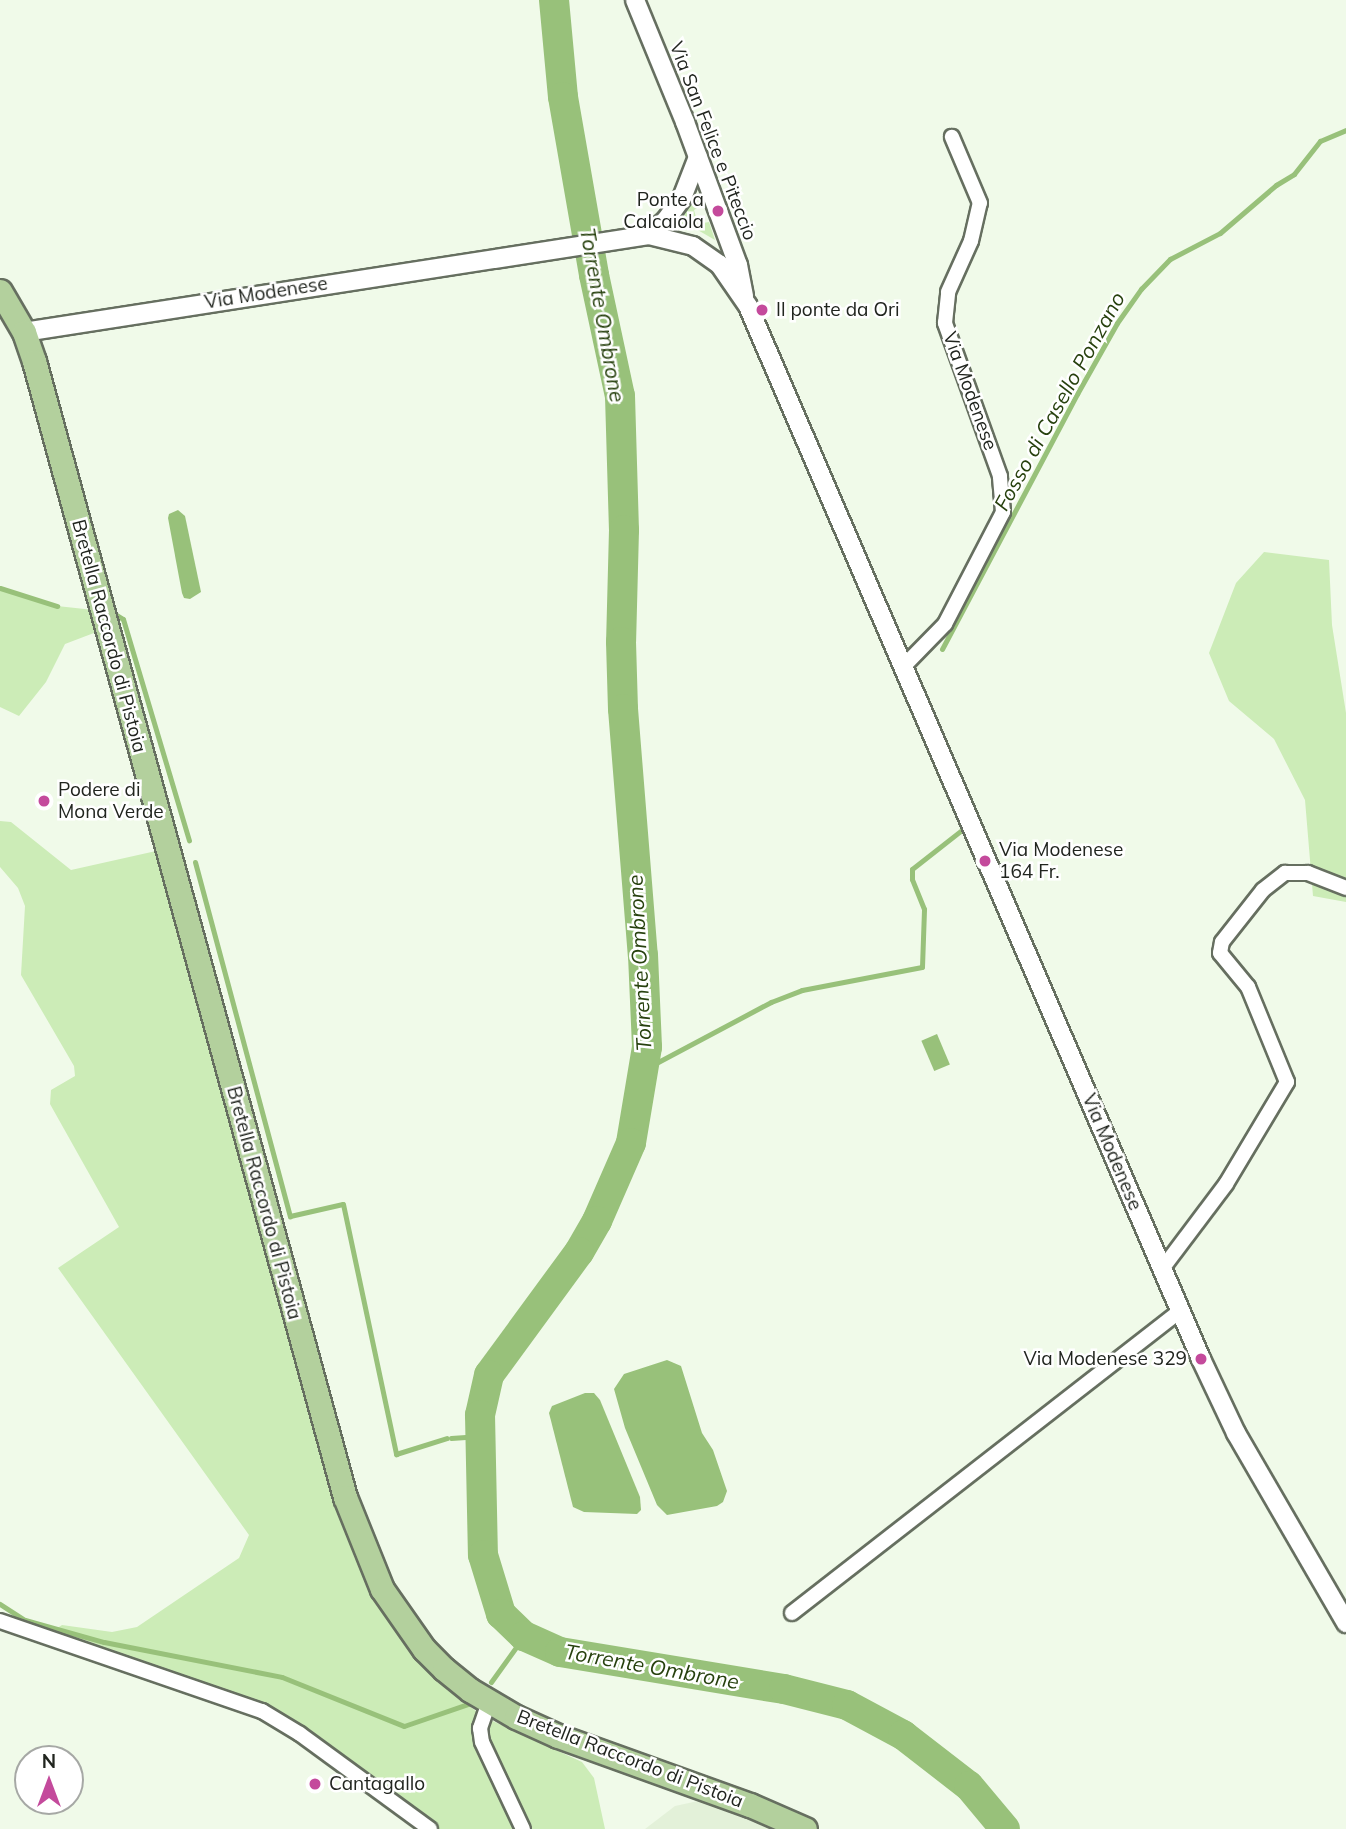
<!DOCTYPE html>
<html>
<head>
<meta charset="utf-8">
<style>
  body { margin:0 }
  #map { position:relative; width:1346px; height:1829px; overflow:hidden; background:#f0fae9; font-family:Mulish,sans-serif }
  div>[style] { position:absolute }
  .built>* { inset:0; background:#e3f1d9 }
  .green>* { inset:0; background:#ccecb7 }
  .water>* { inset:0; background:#98c17a; transform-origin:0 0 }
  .stream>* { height:5px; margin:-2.5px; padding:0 2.5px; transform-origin:2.5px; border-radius:2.5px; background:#98c17a }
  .river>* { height:30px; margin:-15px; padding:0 15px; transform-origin:15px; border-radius:15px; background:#98c17a }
  .roads { filter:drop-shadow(2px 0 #666f60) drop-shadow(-2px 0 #666f60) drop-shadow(0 2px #666f60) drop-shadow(0 -2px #666f60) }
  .minor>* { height:14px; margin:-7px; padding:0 7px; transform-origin:7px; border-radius:7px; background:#fff }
  .tertiary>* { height:18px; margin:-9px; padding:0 9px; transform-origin:9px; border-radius:9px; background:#fff }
  .primary>* { height:23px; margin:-11.5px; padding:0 11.5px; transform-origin:11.5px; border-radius:11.5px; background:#b3d09d }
  .dots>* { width:19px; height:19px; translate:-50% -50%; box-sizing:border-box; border:4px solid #fff; border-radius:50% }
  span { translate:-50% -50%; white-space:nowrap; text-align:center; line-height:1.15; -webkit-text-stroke:5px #fff; paint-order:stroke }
  .street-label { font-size:19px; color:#21251f }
  .poi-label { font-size:19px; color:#21251f }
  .right { translate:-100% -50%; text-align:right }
  .left { translate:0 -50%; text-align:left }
  .water-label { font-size:21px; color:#27410e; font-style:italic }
  .north { position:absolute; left:14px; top:1745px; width:70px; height:70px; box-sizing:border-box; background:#fff; border:2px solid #a6a8a5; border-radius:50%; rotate:0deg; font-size:19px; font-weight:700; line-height:28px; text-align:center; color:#21251f }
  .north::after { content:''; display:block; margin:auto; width:24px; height:32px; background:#c44a9c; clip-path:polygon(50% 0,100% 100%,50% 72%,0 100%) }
</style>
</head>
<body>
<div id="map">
  <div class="built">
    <div style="clip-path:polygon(698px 1801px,753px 1820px,773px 1829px,645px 1829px,675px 1806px)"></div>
  </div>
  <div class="green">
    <div style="clip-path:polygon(697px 193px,701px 194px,704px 204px,694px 210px,698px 224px,709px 222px,715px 240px,696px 229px,675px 224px)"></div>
    <div style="clip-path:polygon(1264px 552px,1329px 560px,1332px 625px,1346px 713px,1346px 902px,1313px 896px,1305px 800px,1274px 739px,1229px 701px,1209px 653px,1236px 583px)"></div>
    <div style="clip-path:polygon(0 588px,57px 606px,103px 611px,107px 628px,65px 644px,46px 682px,19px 716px,0 707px)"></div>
    <div style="clip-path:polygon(0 821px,11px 822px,71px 870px,156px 851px,323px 1463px,354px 1556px,372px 1592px,403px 1640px,443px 1685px,482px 1716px,582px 1762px,594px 1778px,605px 1829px,426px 1829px,285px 1726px,52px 1642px,56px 1629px,62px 1625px,112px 1632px,137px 1627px,239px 1558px,249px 1535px,58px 1268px,119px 1227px,50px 1104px,51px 1090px,75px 1076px,74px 1066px,21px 975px,25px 906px,18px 888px,0 867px)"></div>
  </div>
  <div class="water">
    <div style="clip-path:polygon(178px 510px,185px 516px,201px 592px,190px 599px,184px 598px,182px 593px,168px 518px,169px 514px)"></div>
    <div style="left:937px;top:1034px;width:33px;height:17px;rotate:67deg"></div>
    <div style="clip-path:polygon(667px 1360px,681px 1366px,702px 1433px,713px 1450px,727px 1491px,723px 1502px,717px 1506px,667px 1515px,657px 1505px,625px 1428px,614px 1389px,624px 1374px)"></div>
    <div style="clip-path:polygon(585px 1393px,594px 1393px,600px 1400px,640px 1497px,641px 1510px,637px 1514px,584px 1512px,573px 1507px,549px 1413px,552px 1406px)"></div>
  </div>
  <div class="stream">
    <div style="left:0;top:588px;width:60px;rotate:17.5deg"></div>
    <div style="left:115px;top:614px;width:9px;rotate:32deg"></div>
    <div style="left:123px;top:619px;width:231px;rotate:73.4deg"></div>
    <div style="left:942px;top:649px;width:289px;rotate:-62.1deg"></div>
    <div style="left:1077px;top:394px;width:81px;rotate:-60.6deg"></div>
    <div style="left:1117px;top:323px;width:42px;rotate:-54.8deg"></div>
    <div style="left:1141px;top:289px;width:42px;rotate:-46deg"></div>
    <div style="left:1170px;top:259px;width:56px;rotate:-27.5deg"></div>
    <div style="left:1220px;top:233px;width:74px;rotate:-40.6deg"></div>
    <div style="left:1276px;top:185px;width:21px;rotate:-31deg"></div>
    <div style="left:1294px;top:174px;width:42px;rotate:-51.8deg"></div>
    <div style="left:1320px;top:141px;width:28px;rotate:-23deg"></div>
    <div style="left:195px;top:862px;width:367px;rotate:75deg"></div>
    <div style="left:290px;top:1216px;width:54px;rotate:-12.8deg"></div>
    <div style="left:343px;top:1204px;width:256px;rotate:78deg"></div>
    <div style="left:396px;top:1454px;width:53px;rotate:-17.4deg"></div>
    <div style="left:643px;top:1070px;width:145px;rotate:-28deg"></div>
    <div style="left:771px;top:1002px;width:33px;rotate:-21deg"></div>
    <div style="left:802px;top:990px;width:122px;rotate:-10.9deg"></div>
    <div style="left:922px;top:967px;width:58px;rotate:-88deg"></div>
    <div style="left:924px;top:909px;width:32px;rotate:-112deg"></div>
    <div style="left:912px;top:879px;width:10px;rotate:-90deg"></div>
    <div style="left:912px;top:869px;width:65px;rotate:-38.1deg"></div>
    <div style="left:451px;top:1438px;width:29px;rotate:-4deg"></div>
    <div style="left:0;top:1604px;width:30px;rotate:33deg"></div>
    <div style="left:25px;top:1620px;width:82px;rotate:15.6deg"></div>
    <div style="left:104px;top:1642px;width:181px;rotate:11.1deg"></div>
    <div style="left:282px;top:1677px;width:131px;rotate:21.9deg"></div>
    <div style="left:404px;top:1726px;width:68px;rotate:-19deg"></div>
    <div style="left:491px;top:1682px;width:57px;rotate:-54.3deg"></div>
  </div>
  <div class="river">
    <div style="left:554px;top:0;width:97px;rotate:84.7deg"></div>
    <div style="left:563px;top:97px;width:181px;rotate:80.1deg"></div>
    <div style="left:594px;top:275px;width:124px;rotate:77.9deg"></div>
    <div style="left:620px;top:396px;width:134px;rotate:88.3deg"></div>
    <div style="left:624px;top:530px;width:112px;rotate:91.5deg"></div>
    <div style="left:621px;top:642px;width:67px;rotate:88.3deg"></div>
    <div style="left:623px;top:709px;width:247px;rotate:85.4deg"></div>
    <div style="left:643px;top:955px;width:92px;rotate:87.5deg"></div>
    <div style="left:647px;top:1047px;width:97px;rotate:99.5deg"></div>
    <div style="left:631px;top:1143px;width:85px;rotate:113.6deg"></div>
    <div style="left:597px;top:1221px;width:36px;rotate:120deg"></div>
    <div style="left:579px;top:1252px;width:152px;rotate:126.2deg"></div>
    <div style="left:489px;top:1375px;width:41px;rotate:102.7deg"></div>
    <div style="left:480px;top:1415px;width:140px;rotate:88.8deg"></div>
    <div style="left:483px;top:1555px;width:62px;rotate:73deg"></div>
    <div style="left:501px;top:1614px;width:32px;rotate:44deg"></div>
    <div style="left:524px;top:1636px;width:39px;rotate:24deg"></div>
    <div style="left:560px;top:1652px;width:227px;rotate:9.4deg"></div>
    <div style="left:784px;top:1689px;width:65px;rotate:14.3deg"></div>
    <div style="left:847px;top:1705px;width:64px;rotate:28.2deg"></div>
    <div style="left:903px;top:1735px;width:83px;rotate:37.7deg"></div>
    <div style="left:969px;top:1786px;width:56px;rotate:50.1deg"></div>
  </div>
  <div class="roads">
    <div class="minor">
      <div style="left:903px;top:667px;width:60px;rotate:-45.7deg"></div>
      <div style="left:945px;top:624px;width:126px;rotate:-62.6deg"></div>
      <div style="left:1003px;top:512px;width:36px;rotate:-95deg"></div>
      <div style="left:1000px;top:476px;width:163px;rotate:-109.8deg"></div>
      <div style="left:945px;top:323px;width:31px;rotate:-84deg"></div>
      <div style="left:948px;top:292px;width:56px;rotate:-65.7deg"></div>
      <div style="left:971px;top:241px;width:39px;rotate:-77deg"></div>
      <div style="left:980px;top:203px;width:72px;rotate:-113deg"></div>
      <div style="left:1162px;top:1269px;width:106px;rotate:-53deg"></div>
      <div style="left:1226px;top:1184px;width:119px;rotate:-59.1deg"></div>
      <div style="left:1287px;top:1082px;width:103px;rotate:-112.3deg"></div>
      <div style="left:1248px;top:987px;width:44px;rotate:-129.5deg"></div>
      <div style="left:1220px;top:953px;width:11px;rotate:-80deg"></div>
      <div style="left:1222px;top:942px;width:66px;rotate:-51.7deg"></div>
      <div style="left:1263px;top:890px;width:28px;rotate:-38deg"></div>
      <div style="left:1285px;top:873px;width:23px"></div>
      <div style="left:1308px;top:873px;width:41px;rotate:21.5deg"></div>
      <div style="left:792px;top:1613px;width:492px;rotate:-37.9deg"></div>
      <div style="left:0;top:1621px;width:277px;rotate:19deg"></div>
      <div style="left:262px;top:1711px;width:44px;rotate:31.2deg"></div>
      <div style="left:300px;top:1734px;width:161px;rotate:36.2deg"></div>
      <div style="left:489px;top:1702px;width:28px;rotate:109deg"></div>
      <div style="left:480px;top:1728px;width:14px;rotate:82deg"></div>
      <div style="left:482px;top:1742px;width:96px;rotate:64.8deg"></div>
    </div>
    <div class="tertiary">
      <div style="left:635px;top:0;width:132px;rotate:67.7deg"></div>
      <div style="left:685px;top:122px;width:153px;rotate:69.7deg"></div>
      <div style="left:738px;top:265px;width:32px;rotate:79deg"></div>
      <div style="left:649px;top:235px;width:23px;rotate:-41deg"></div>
      <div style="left:666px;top:220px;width:27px;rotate:-54deg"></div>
      <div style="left:682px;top:198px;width:44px;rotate:-68.7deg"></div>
      <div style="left:24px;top:332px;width:632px;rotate:-8.82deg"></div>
      <div style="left:649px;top:235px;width:45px;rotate:14deg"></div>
      <div style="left:693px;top:246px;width:32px;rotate:35deg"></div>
      <div style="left:719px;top:264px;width:51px;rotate:55.4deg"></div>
      <div style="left:748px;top:306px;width:1146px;rotate:66.72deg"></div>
      <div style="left:1201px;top:1359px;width:82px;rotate:64.7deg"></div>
      <div style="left:1236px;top:1433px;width:220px;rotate:59.9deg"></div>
    </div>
    <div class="primary">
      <div style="left:0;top:291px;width:48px;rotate:59.7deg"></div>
      <div style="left:24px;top:332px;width:31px;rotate:71deg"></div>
      <div style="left:34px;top:361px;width:1178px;rotate:74.69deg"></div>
      <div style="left:345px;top:1497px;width:99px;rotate:68.1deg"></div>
      <div style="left:382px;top:1589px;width:73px;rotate:55deg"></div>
      <div style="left:424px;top:1649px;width:28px;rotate:45deg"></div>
      <div style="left:444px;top:1669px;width:33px;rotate:39deg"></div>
      <div style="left:470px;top:1690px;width:53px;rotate:30.4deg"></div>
      <div style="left:516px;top:1717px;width:46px;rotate:24.3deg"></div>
      <div style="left:558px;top:1736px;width:204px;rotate:19.8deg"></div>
      <div style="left:750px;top:1805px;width:60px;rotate:23.6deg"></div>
    </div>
  </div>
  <div class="dots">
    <div style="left:718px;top:211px;background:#c44a9c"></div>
    <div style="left:762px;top:310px;background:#c44a9c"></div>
    <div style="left:44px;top:801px;background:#c44a9c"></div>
    <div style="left:985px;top:861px;background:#c44a9c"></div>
    <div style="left:1201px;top:1359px;background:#c44a9c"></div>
    <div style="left:315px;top:1784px;background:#c44a9c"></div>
  </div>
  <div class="street-label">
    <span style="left:713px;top:141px;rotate:69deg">Via San Felice e Piteccio</span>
    <span style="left:266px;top:293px;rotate:-9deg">Via Modenese</span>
    <span style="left:970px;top:391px;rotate:70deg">Via Modenese</span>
    <span style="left:109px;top:636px;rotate:75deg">Bretella Raccordo di Pistoia</span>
    <span style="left:1112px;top:1152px;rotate:67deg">Via Modenese</span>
    <span style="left:264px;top:1203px;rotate:75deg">Bretella Raccordo di Pistoia</span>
    <span style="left:630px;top:1759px;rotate:21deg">Bretella Raccordo di Pistoia</span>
  </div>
  <div class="poi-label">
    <span class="right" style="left:704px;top:211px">Ponte a<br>Calcaiola</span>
    <span class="left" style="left:776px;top:310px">Il ponte da Ori</span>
    <span class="left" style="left:58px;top:801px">Podere di<br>Mona Verde</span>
    <span class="left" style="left:999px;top:861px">Via Modenese<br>164 Fr.</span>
    <span class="right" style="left:1187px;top:1359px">Via Modenese 329</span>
    <span class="left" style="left:329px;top:1784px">Cantagallo</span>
  </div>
  <div class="water-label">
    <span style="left:603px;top:315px;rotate:80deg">Torrente Ombrone</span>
    <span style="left:1059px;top:401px;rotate:-61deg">Fosso di Casello Ponzano</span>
    <span style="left:639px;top:963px;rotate:-93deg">Torrente Ombrone</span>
    <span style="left:652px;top:1666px;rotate:10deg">Torrente Ombrone</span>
  </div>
  <div class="north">N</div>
</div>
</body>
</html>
